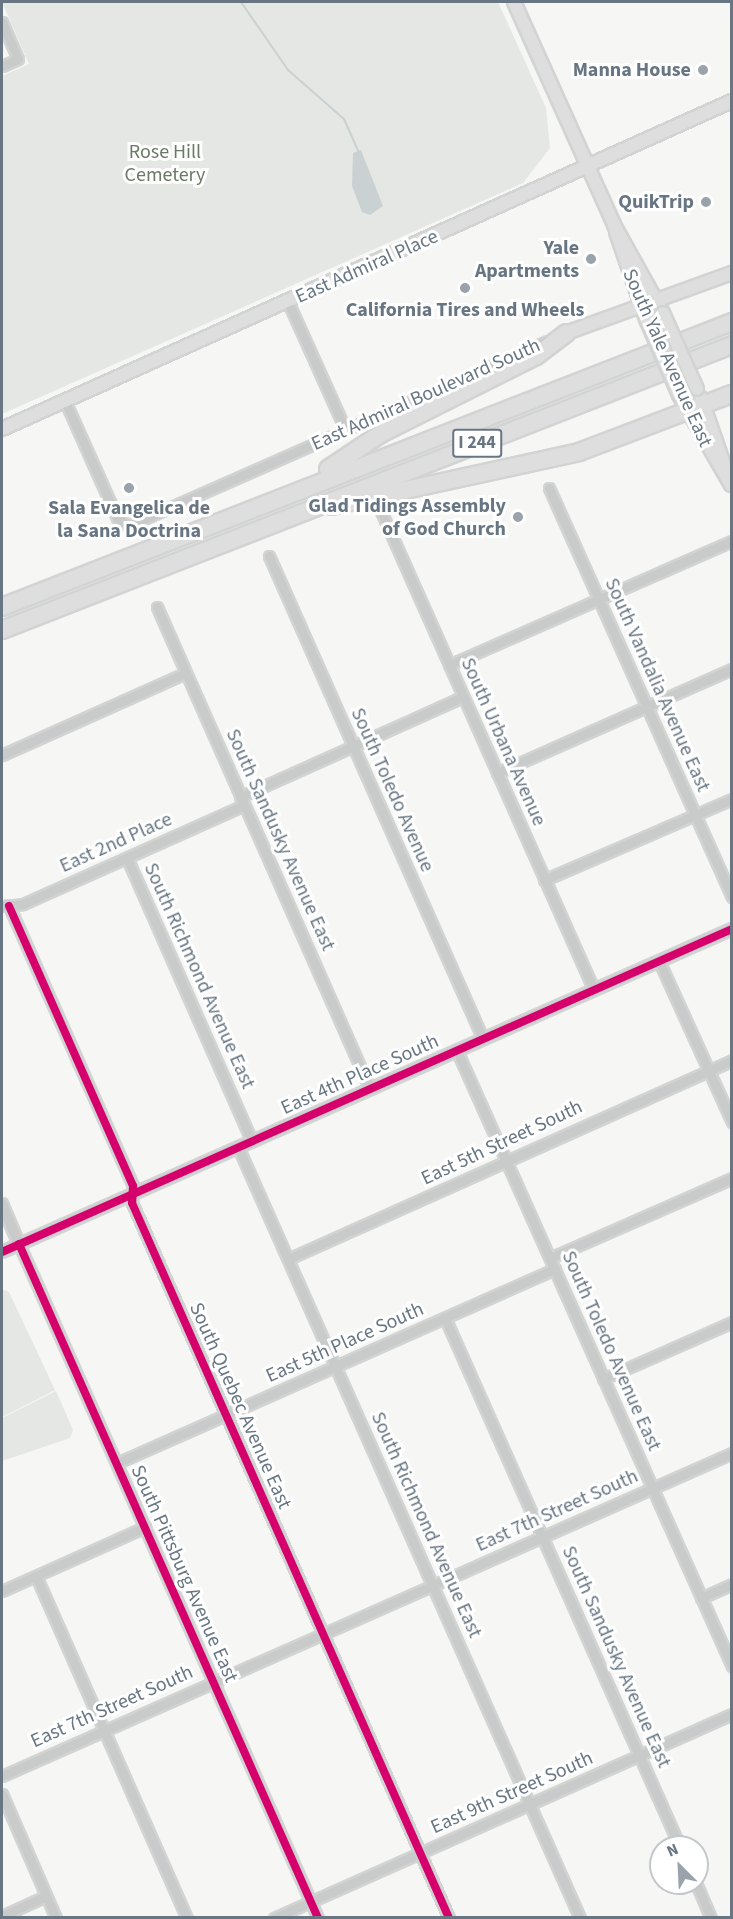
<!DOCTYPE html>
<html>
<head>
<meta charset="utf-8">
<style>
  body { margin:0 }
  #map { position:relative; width:733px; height:1919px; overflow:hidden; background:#f6f6f5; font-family:"Source Sans 3",sans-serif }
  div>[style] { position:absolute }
  .green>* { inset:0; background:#e4e7e3 }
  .water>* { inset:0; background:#cad1d3 }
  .stream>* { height:2px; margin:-1px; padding:0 1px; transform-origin:1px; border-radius:1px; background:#cad1d3 }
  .roads { filter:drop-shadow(2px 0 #d2d3d3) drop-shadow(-2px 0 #d2d3d3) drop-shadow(0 2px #d2d3d3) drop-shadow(0 -2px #d2d3d3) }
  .minor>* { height:9px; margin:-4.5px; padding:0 4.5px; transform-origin:4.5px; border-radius:4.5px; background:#c9caca }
  .tertiary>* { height:10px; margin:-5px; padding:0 5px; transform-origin:5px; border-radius:5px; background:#c9caca }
  .secondary>* { height:12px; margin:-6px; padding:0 6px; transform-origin:6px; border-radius:6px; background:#dededf }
  .motorway>* { height:16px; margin:-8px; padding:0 8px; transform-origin:8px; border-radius:8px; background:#dededf }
  .bridges { filter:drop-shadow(2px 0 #d2d3d3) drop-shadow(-2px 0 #d2d3d3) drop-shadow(0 2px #d2d3d3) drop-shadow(0 -2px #d2d3d3) }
  .secondary-bridge>* { height:12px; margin:-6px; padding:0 6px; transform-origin:6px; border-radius:6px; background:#dededf }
  .cycleway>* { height:8px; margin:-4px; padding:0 4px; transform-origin:4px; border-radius:4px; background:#d6006c }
  .dots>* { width:16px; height:16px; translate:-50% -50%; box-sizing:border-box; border:3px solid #fff; border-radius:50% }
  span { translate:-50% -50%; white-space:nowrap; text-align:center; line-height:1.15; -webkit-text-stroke:6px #fff; paint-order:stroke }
  .shield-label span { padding:2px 4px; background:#fff; border:2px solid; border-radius:4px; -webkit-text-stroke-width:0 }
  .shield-label { font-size:18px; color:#687683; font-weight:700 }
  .poi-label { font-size:20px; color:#687683; font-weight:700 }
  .right { translate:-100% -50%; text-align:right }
  .park-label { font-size:20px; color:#6a7a67 }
  .street-label { font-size:20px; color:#687683 }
  .frame { position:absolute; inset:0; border:3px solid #687683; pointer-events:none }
  .north { position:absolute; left:649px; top:1835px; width:60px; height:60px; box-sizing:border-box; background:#fff; border:2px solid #c3c8cd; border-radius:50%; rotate:336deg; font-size:16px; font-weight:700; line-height:24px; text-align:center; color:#687683 }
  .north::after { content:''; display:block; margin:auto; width:21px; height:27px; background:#9aa3ab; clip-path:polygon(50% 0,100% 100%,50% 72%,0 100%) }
</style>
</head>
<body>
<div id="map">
  <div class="green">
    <div style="clip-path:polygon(2px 2px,498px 2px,546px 108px,550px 148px,523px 183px,2px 414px,2px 76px,29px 64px)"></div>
    <div style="clip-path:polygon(2px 1289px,9px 1292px,55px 1390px,2px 1417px)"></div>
    <div style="clip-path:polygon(56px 1391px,73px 1430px,70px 1438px,2px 1461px,2px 1418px)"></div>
  </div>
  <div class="water">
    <div style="clip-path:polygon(361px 150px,383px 206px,370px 215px,362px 212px,352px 186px,353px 153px)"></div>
  </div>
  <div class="stream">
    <div style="left:241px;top:2px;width:83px;rotate:55.3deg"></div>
    <div style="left:288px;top:70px;width:74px;rotate:41.2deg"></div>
    <div style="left:344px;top:119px;width:35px;rotate:66deg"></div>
  </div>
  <div class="roads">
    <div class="minor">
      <div style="left:2px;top:22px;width:40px;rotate:66.6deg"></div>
      <div style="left:18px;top:59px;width:17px;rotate:156deg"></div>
      <div style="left:288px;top:302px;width:141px;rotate:65.8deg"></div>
      <div style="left:65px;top:401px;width:128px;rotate:66deg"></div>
      <div style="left:117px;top:518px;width:14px;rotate:36deg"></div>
      <div style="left:128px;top:526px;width:458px;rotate:-23.8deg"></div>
      <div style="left:549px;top:488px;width:448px;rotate:65.9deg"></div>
      <div style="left:380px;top:509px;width:526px;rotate:66.02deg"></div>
      <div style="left:269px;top:556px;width:528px;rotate:66.1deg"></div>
      <div style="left:157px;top:607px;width:527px;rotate:66.16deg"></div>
      <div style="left:449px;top:665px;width:309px;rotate:-23.7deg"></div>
      <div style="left:2px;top:755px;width:201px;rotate:-24.1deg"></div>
      <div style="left:497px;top:773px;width:257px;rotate:-23.9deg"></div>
      <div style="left:240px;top:797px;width:244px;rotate:-24.2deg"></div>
      <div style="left:127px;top:858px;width:309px;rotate:66.2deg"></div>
      <div style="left:544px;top:880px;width:205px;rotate:-23.3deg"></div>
      <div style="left:2px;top:906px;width:21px;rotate:-5deg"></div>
      <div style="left:23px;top:904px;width:242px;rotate:-24.1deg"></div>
      <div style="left:9px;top:906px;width:306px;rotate:66.1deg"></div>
      <div style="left:133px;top:1186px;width:17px;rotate:93deg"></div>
      <div style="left:132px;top:1203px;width:782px;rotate:66.09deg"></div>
      <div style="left:659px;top:961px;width:177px;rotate:65.6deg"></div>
      <div style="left:457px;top:1051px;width:674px;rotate:65.91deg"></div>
      <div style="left:238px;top:1147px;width:843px;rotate:66.08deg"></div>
      <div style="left:19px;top:1244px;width:737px;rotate:66.08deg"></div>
      <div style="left:550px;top:1258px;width:199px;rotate:-23.7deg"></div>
      <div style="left:288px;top:1259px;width:487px;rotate:-24.1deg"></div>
      <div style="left:445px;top:1318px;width:579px;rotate:66.05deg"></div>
      <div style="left:603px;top:1379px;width:141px;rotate:-23.8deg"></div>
      <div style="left:117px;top:1463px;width:479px;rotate:-23.9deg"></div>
      <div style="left:36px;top:1576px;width:374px;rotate:66.2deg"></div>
      <div style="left:2px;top:1591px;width:157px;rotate:-24.1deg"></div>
      <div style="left:701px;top:1598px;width:34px;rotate:-24deg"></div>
      <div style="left:2px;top:1776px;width:798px;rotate:-23.87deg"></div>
      <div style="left:2px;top:1794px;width:135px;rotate:66.5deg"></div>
      <div style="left:696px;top:1883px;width:38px;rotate:67deg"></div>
      <div style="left:2px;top:1916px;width:48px;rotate:-24.4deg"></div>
      <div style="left:274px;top:1918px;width:501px;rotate:-24.01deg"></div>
    </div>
    <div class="tertiary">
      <div style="left:2px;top:1204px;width:43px;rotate:67deg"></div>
      <div style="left:2px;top:1252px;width:798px;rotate:-23.87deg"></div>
    </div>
    <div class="secondary">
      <div style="left:514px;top:2px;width:244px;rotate:65.8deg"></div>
      <div style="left:614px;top:225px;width:101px;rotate:60.9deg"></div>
      <div style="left:616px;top:232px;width:92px;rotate:71deg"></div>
      <div style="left:566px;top:333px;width:177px;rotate:-19.9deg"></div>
      <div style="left:679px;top:395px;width:104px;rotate:60deg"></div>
      <div style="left:701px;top:398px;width:76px;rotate:70.9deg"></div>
      <div style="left:2px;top:429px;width:800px;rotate:-24.2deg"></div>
    </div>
    <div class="motorway">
      <div style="left:328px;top:469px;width:65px;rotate:-33.7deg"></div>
      <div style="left:382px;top:433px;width:172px;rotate:-26.6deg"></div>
      <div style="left:536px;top:356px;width:38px;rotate:-37deg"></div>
      <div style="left:332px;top:506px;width:253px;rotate:-12.3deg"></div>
      <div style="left:579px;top:452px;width:164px;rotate:-20.8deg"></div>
      <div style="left:2px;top:607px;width:784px;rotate:-21.33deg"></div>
      <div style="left:2px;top:630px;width:784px;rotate:-21.33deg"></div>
    </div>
  </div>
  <div class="bridges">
    <div class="secondary-bridge">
      <div style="left:663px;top:313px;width:83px;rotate:65.9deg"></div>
      <div style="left:646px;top:319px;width:83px;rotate:66.5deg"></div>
    </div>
  </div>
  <div class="cycleway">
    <div style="left:9px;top:906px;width:306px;rotate:66.1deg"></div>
    <div style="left:133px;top:1186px;width:17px;rotate:93deg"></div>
    <div style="left:132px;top:1203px;width:782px;rotate:66.09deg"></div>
    <div style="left:19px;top:1244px;width:737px;rotate:66.08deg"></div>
    <div style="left:2px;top:1252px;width:798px;rotate:-23.87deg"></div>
  </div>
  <div class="dots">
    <div style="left:703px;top:70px;background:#9aa3ab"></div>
    <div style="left:706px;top:202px;background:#9aa3ab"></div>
    <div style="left:591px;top:259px;background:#9aa3ab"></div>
    <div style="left:465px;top:288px;background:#9aa3ab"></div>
    <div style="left:129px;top:488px;background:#9aa3ab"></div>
    <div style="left:518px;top:517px;background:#9aa3ab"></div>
  </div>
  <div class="shield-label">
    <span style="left:477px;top:443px">I 244</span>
  </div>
  <div class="poi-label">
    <span class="right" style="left:691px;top:70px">Manna House</span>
    <span class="right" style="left:694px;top:202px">QuikTrip</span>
    <span class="right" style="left:579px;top:260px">Yale<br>Apartments</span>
    <span style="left:465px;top:310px">California Tires and Wheels</span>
    <span class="right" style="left:506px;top:518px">Glad Tidings Assembly<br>of God Church</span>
    <span style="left:129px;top:520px">Sala Evangelica de<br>la Sana Doctrina</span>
  </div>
  <div class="park-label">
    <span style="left:165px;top:164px">Rose Hill<br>Cemetery</span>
  </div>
  <div class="street-label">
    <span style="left:367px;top:267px;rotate:-24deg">East Admiral Place</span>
    <span style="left:667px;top:358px;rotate:66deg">South Yale Avenue East</span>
    <span style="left:426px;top:395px;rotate:-24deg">East Admiral Boulevard South</span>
    <span style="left:657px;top:685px;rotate:66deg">South Vandalia Avenue East</span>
    <span style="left:503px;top:742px;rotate:66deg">South Urbana Avenue</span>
    <span style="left:392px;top:790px;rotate:66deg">South Toledo Avenue</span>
    <span style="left:280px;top:840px;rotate:66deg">South Sandusky Avenue East</span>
    <span style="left:116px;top:843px;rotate:-24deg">East 2nd Place</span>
    <span style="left:199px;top:976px;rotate:66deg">South Richmond Avenue East</span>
    <span style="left:360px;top:1075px;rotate:-24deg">East 4th Place South</span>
    <span style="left:502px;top:1143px;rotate:-25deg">East 5th Street South</span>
    <span style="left:345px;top:1343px;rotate:-24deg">East 5th Place South</span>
    <span style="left:611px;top:1351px;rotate:66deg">South Toledo Avenue East</span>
    <span style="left:240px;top:1406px;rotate:66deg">South Quebec Avenue East</span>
    <span style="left:557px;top:1511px;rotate:-24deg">East 7th Street South</span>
    <span style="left:426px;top:1525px;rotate:66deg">South Richmond Avenue East</span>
    <span style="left:184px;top:1574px;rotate:66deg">South Pittsburg Avenue East</span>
    <span style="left:616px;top:1657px;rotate:66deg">South Sandusky Avenue East</span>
    <span style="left:112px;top:1707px;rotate:-24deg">East 7th Street South</span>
    <span style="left:512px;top:1793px;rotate:-24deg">East 9th Street South</span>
  </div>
  <div class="frame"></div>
  <div class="north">N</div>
</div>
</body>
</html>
